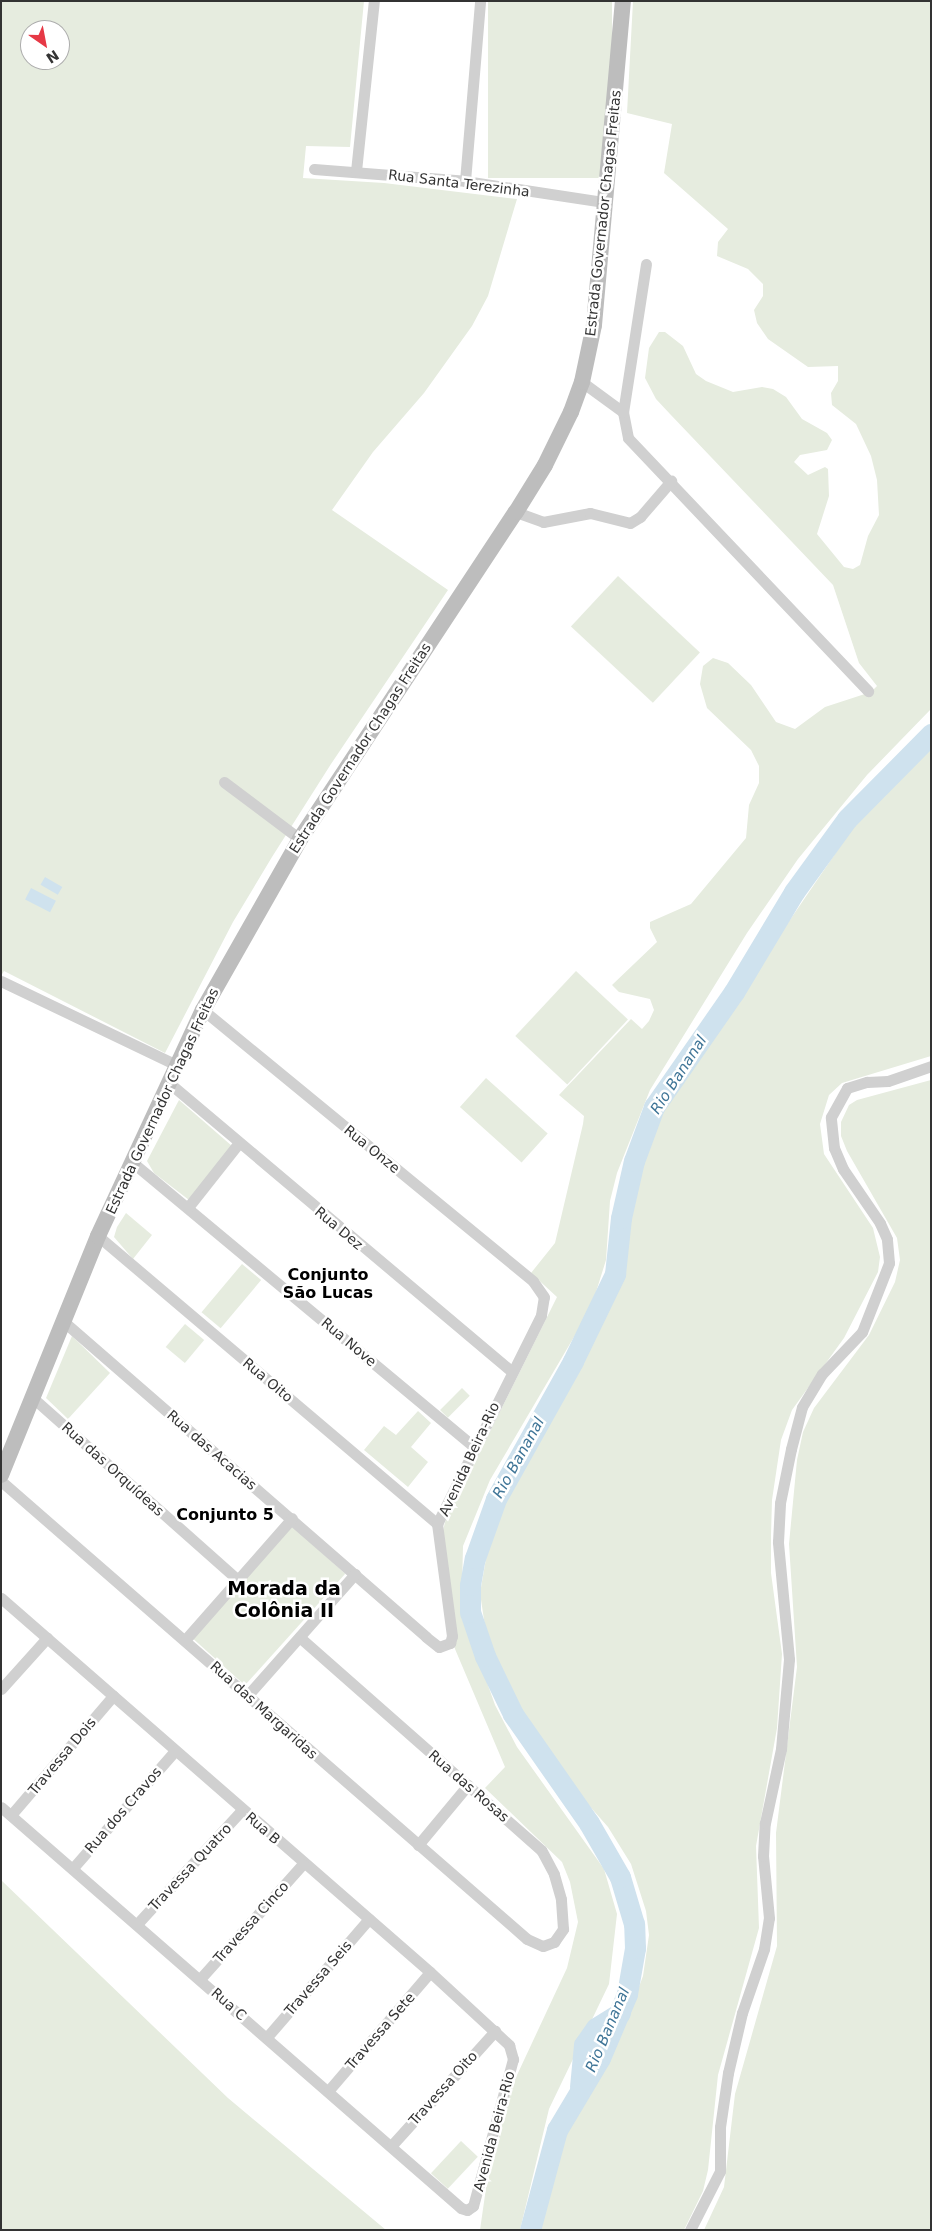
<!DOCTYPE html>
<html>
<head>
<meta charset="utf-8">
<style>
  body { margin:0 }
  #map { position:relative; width:932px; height:2231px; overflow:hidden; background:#fff; font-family:"DejaVu Sans",sans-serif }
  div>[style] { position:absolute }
  .green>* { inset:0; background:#e6ecdf; transform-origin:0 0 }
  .water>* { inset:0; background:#cfe2ee; transform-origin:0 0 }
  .river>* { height:21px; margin:-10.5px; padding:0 10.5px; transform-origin:10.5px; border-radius:10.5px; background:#cfe2ee }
  .minor>* { height:11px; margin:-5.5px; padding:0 5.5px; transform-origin:5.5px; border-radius:5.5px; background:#d0d0d0 }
  .secondary>* { height:16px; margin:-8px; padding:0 8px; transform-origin:8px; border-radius:8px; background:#bdbdbd }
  span { translate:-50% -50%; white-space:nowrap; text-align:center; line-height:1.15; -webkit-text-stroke:5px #fff; paint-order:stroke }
  .street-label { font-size:14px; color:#333 }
  .water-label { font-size:15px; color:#3f7597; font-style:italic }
  .quarter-label { font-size:16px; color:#000; font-weight:700 }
  .district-label { font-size:19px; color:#000; font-weight:700 }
  .frame { position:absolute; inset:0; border:2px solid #333; pointer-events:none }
  .north { position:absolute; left:20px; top:20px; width:50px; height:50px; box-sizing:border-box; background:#fff; border:1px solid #adadad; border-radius:50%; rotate:147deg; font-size:14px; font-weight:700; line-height:20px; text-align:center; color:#333 }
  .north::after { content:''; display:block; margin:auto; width:18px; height:22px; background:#e63946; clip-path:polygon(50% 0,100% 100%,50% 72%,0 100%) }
</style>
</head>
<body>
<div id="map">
  <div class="green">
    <div style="clip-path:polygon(evenodd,1px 1px,364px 1px,350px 147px,306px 146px,303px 178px,384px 183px,517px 199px,488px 296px,472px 326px,424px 393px,373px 452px,332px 510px,448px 590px,331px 764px,272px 857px,233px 922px,165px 1053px,4px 971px,1px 976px,1px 1px,30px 30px,60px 30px,60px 60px,30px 60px,30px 30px)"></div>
    <div style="left:488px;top:1px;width:124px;height:177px"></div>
    <div style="clip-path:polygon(633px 1px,931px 1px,931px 709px,867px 775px,798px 859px,747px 933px,650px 1090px,617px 1173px,610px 1201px,606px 1260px,596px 1292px,581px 1325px,490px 1480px,463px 1546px,462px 1589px,471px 1637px,495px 1705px,517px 1747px,604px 1869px,617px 1914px,609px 1984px,549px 2109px,520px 2230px,480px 2230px,486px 2188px,511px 2088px,567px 1968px,578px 1922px,570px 1882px,562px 1862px,485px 1788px,505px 1767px,455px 1649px,443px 1531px,445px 1522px,557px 1297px,531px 1273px,555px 1243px,583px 1124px,584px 1116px,559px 1095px,631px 1019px,642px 1029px,649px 1021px,654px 1010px,650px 999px,619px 992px,612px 985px,657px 942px,650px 928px,650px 922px,691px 904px,746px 838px,749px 805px,759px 783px,759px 766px,751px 750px,707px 708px,700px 684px,703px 666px,713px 658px,728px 663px,751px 685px,776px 722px,795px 729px,825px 707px,871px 692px,877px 686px,859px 663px,833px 585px,670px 414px,656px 399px,645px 378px,649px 348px,659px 332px,665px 332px,683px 346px,696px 374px,706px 381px,733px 392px,762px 387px,773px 389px,786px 397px,802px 419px,827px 433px,832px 440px,827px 450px,800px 455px,794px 462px,808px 475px,825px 467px,828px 469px,829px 496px,817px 534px,844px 567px,853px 569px,860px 565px,868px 536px,879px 515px,877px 480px,871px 456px,856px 424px,832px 405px,831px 393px,838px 381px,838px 366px,808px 367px,768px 339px,757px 323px,754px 310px,763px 296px,763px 284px,748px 269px,717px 256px,718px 242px,728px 229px,664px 173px,672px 124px,627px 113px)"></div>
    <div style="left:618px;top:576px;width:112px;height:69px;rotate:43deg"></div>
    <div style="clip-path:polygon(931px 746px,931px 1056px,842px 1083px,829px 1095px,820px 1124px,824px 1154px,873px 1228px,880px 1257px,878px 1272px,844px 1338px,792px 1410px,781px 1440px,772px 1500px,771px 1536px,771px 1573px,782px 1654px,777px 1728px,756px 1846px,759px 1928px,718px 2075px,708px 2170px,703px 2191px,684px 2230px,537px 2230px,555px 2157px,566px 2129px,602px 2070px,630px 2011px,643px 1976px,649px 1935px,646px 1911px,631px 1864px,608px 1827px,557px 1769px,508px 1690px,487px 1640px,480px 1593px,490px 1536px,504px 1495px,575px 1374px,621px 1285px,630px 1218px,644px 1164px,666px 1101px,863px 813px)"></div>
    <div style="left:576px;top:971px;width:71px;height:89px;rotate:43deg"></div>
    <div style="left:486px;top:1078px;width:83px;height:39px;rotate:42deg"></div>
    <div style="clip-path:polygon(931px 1080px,931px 2230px,704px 2230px,724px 2187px,735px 2094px,777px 1946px,776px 1833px,797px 1667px,789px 1544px,797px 1460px,803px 1432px,814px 1408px,869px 1335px,895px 1282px,900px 1260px,897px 1238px,847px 1151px,841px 1136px,841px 1122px,849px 1105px,857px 1100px)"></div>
    <div style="clip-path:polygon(179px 1100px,232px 1146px,189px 1200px,154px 1173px,147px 1161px)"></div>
    <div style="clip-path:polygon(126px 1213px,152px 1235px,133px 1259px,114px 1237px,117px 1227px)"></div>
    <div style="left:242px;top:1264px;width:25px;height:63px;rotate:40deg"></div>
    <div style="left:185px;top:1324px;width:25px;height:30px;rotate:40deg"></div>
    <div style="clip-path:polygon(72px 1336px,110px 1373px,68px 1419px,46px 1398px)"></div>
    <div style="left:462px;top:1388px;width:11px;height:31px;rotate:45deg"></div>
    <div style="clip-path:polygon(418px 1411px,431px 1423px,411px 1447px,428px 1462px,408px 1487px,364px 1450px,384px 1426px,396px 1435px)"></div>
    <div style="left:291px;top:1525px;width:73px;height:150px;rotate:42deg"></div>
    <div style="clip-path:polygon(1px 1880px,228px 2098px,386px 2230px,1px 2230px)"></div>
    <div style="left:461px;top:2141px;width:23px;height:44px;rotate:43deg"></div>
  </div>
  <div class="water">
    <div style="left:45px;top:877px;width:20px;height:9px;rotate:30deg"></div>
    <div style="left:31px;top:888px;width:28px;height:13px;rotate:27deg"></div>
  </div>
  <div class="river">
    <div style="left:580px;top:2087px;width:42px;rotate:-84.6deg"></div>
    <div style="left:584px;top:2045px;width:21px;rotate:-55deg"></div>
    <div style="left:596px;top:2028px;width:28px;rotate:-32deg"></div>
    <div style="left:530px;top:2230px;width:104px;rotate:-74.9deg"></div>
    <div style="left:557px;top:2130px;width:84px;rotate:-59.2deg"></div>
    <div style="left:600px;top:2058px;width:69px;rotate:-67.1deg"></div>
    <div style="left:627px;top:1994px;width:47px;rotate:-80.1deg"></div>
    <div style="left:635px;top:1948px;width:24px;rotate:-92deg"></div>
    <div style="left:634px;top:1924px;width:49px;rotate:-106.6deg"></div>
    <div style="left:620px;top:1877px;width:62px;rotate:-119.9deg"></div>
    <div style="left:589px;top:1823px;width:133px;rotate:-124.9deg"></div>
    <div style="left:513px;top:1714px;width:64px;rotate:-115.8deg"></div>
    <div style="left:485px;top:1656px;width:46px;rotate:-108.8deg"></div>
    <div style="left:470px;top:1612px;width:27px;rotate:-90deg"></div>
    <div style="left:470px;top:1585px;width:27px;rotate:-80deg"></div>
    <div style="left:475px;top:1558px;width:63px;rotate:-70.4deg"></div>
    <div style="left:496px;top:1499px;width:158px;rotate:-60.8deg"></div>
    <div style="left:573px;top:1361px;width:97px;rotate:-64.2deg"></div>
    <div style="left:615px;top:1274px;width:56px;rotate:-83.9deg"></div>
    <div style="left:621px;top:1218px;width:58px;rotate:-77.2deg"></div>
    <div style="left:634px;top:1161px;width:58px;rotate:-69.7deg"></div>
    <div style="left:654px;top:1107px;width:140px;rotate:-55.2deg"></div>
    <div style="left:734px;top:992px;width:117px;rotate:-59deg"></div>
    <div style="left:794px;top:892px;width:90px;rotate:-54deg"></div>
    <div style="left:847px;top:819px;width:120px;rotate:-45.3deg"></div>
  </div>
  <div class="minor">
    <div style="left:314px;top:169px;width:151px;rotate:4.5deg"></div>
    <div style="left:465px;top:181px;width:141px;rotate:8.6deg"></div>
    <div style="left:356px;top:171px;width:171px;rotate:-84deg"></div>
    <div style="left:465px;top:181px;width:181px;rotate:-85.2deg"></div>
    <div style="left:646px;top:264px;width:150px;rotate:98.8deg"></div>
    <div style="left:623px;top:412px;width:26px;rotate:79deg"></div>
    <div style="left:628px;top:438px;width:349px;rotate:46.5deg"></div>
    <div style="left:582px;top:382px;width:51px;rotate:36.2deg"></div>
    <div style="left:516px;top:512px;width:29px;rotate:20deg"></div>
    <div style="left:543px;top:522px;width:48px;rotate:-10.8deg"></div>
    <div style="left:590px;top:513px;width:41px;rotate:14deg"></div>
    <div style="left:630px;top:523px;width:12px;rotate:-31deg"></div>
    <div style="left:640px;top:517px;width:48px;rotate:-49.3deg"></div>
    <div style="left:224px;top:782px;width:95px;rotate:36.9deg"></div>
    <div style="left:1px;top:981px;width:194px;rotate:25.6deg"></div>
    <div style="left:168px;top:1082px;width:449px;rotate:40.1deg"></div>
    <div style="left:132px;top:1162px;width:445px;rotate:39.8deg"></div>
    <div style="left:189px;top:1206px;width:79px;rotate:-51.7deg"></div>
    <div style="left:98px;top:1236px;width:445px;rotate:40.3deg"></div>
    <div style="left:63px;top:1321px;width:481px;rotate:41deg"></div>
    <div style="left:426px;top:1637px;width:16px;rotate:38deg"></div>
    <div style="left:439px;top:1647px;width:12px;rotate:-20deg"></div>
    <div style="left:450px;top:1643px;width:7px;rotate:-74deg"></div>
    <div style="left:452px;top:1636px;width:113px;rotate:-97.6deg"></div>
    <div style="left:437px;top:1524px;width:233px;rotate:-63.5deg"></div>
    <div style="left:541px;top:1315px;width:18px;rotate:-81deg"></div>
    <div style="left:544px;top:1297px;width:19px;rotate:-125deg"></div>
    <div style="left:533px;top:1281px;width:427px;rotate:-140.6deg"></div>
    <div style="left:33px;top:1398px;width:273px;rotate:41.6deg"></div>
    <div style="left:1px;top:1481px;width:697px;rotate:41.05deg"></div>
    <div style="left:527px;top:1939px;width:17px;rotate:24deg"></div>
    <div style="left:543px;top:1946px;width:12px;rotate:-20deg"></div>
    <div style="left:554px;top:1942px;width:16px;rotate:-55deg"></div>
    <div style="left:563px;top:1929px;width:30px;rotate:-94deg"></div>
    <div style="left:561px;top:1899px;width:26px;rotate:-106deg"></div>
    <div style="left:554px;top:1874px;width:27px;rotate:-118deg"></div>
    <div style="left:541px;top:1850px;width:322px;rotate:-138.6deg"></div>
    <div style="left:1px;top:1598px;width:569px;rotate:41.08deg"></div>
    <div style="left:430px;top:1972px;width:108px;rotate:42.7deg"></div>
    <div style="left:509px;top:2045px;width:15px;rotate:74deg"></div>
    <div style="left:513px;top:2059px;width:152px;rotate:105.2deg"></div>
    <div style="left:473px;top:2206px;width:7px;rotate:146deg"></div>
    <div style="left:467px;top:2210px;width:6px;rotate:-162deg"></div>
    <div style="left:461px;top:2208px;width:610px;rotate:-138.92deg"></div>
    <div style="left:185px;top:1640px;width:162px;rotate:-48.7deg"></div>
    <div style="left:1px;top:1689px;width:69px;rotate:-48deg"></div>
    <div style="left:247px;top:1696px;width:163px;rotate:-48.5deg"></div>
    <div style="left:11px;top:1815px;width:157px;rotate:-49.4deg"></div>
    <div style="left:418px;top:1845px;width:78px;rotate:-50.2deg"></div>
    <div style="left:73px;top:1868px;width:154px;rotate:-49deg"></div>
    <div style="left:138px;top:1923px;width:154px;rotate:-47.4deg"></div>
    <div style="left:200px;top:1979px;width:154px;rotate:-48.2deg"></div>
    <div style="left:267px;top:2037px;width:156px;rotate:-49.2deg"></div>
    <div style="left:329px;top:2090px;width:155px;rotate:-49.4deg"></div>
    <div style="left:392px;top:2145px;width:154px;rotate:-47.9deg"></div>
    <div style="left:690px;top:2230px;width:66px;rotate:-63deg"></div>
    <div style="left:720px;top:2171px;width:44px;rotate:-90deg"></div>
    <div style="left:720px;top:2127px;width:55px;rotate:-81.6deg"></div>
    <div style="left:728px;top:2073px;width:62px;rotate:-76.9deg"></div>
    <div style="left:742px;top:2013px;width:68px;rotate:-71deg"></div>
    <div style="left:764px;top:1949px;width:31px;rotate:-81deg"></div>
    <div style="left:769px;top:1918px;width:62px;rotate:-95.5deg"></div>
    <div style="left:763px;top:1856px;width:33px;rotate:-87deg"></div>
    <div style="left:765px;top:1823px;width:76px;rotate:-77.8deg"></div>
    <div style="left:781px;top:1749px;width:90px;rotate:-84.9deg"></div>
    <div style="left:789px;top:1659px;width:118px;rotate:-95.4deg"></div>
    <div style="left:778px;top:1542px;width:39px;rotate:-87deg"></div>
    <div style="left:780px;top:1503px;width:55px;rotate:-78.5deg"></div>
    <div style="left:791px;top:1449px;width:43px;rotate:-75.3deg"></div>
    <div style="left:802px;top:1407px;width:39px;rotate:-59deg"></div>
    <div style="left:822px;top:1374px;width:58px;rotate:-46.4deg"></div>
    <div style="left:862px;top:1332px;width:74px;rotate:-68.6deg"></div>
    <div style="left:889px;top:1263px;width:24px;rotate:-95deg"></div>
    <div style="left:887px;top:1239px;width:17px;rotate:-114deg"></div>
    <div style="left:880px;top:1223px;width:65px;rotate:-124.4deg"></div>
    <div style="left:843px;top:1169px;width:23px;rotate:-113deg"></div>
    <div style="left:834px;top:1148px;width:31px;rotate:-96deg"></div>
    <div style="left:831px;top:1117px;width:33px;rotate:-61deg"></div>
    <div style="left:847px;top:1088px;width:21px;rotate:-17deg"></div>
    <div style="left:867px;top:1082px;width:21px;rotate:-3deg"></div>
    <div style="left:888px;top:1081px;width:46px;rotate:-19.2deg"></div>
  </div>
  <div class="secondary">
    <div style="left:1px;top:1475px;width:258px;rotate:-67.9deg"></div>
    <div style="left:98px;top:1236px;width:249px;rotate:-65.1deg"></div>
    <div style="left:203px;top:1010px;width:197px;rotate:-60.4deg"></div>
    <div style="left:300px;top:839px;width:392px;rotate:-56.6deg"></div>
    <div style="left:516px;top:512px;width:55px;rotate:-58.3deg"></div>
    <div style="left:545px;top:465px;width:59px;rotate:-63.9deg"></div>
    <div style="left:571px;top:412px;width:32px;rotate:-70deg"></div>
    <div style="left:582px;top:382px;width:58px;rotate:-78.1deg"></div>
    <div style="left:594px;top:325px;width:325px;rotate:-84.9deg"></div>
  </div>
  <div class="street-label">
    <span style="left:459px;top:183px;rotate:7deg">Rua Santa Terezinha</span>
    <span style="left:603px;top:213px;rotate:-84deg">Estrada Governador Chagas Freitas</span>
    <span style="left:360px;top:748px;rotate:-57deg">Estrada Governador Chagas Freitas</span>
    <span style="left:162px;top:1101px;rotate:-65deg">Estrada Governador Chagas Freitas</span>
    <span style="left:372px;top:1149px;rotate:39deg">Rua Onze</span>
    <span style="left:339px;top:1228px;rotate:40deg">Rua Dez</span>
    <span style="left:349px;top:1342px;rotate:40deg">Rua Nove</span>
    <span style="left:268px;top:1380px;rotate:40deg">Rua Oito</span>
    <span style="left:212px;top:1450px;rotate:41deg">Rua das Acacias</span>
    <span style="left:469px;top:1459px;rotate:-65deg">Avenida Beira-Rio</span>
    <span style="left:113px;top:1469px;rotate:42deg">Rua das Orquídeas</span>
    <span style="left:264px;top:1710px;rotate:42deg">Rua das Margaridas</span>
    <span style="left:62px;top:1756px;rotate:-50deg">Travessa Dois</span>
    <span style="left:469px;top:1786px;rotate:41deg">Rua das Rosas</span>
    <span style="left:123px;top:1810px;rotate:-49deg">Rua dos Cravos</span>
    <span style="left:263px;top:1828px;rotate:41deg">Rua B</span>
    <span style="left:190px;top:1867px;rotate:-47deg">Travessa Quatro</span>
    <span style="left:251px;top:1922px;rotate:-48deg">Travessa Cinco</span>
    <span style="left:318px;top:1978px;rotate:-49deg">Travessa Seis</span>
    <span style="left:229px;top:2004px;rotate:41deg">Rua C</span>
    <span style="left:380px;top:2031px;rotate:-49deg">Travessa Sete</span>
    <span style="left:443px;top:2088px;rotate:-48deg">Travessa Oito</span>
    <span style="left:494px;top:2131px;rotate:-75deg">Avenida Beira-Rio</span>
  </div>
  <div class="water-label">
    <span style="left:679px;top:1075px;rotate:-57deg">Rio Bananal</span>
    <span style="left:519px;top:1458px;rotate:-61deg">Rio Bananal</span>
    <span style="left:608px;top:2030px;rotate:-67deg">Rio Bananal</span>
  </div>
  <div class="quarter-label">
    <span style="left:328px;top:1284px">Conjunto<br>São Lucas</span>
    <span style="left:225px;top:1515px">Conjunto 5</span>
  </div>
  <div class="district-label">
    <span style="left:284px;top:1600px">Morada da<br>Colônia II</span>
  </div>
  <div class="frame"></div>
  <div class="north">N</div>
</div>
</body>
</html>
